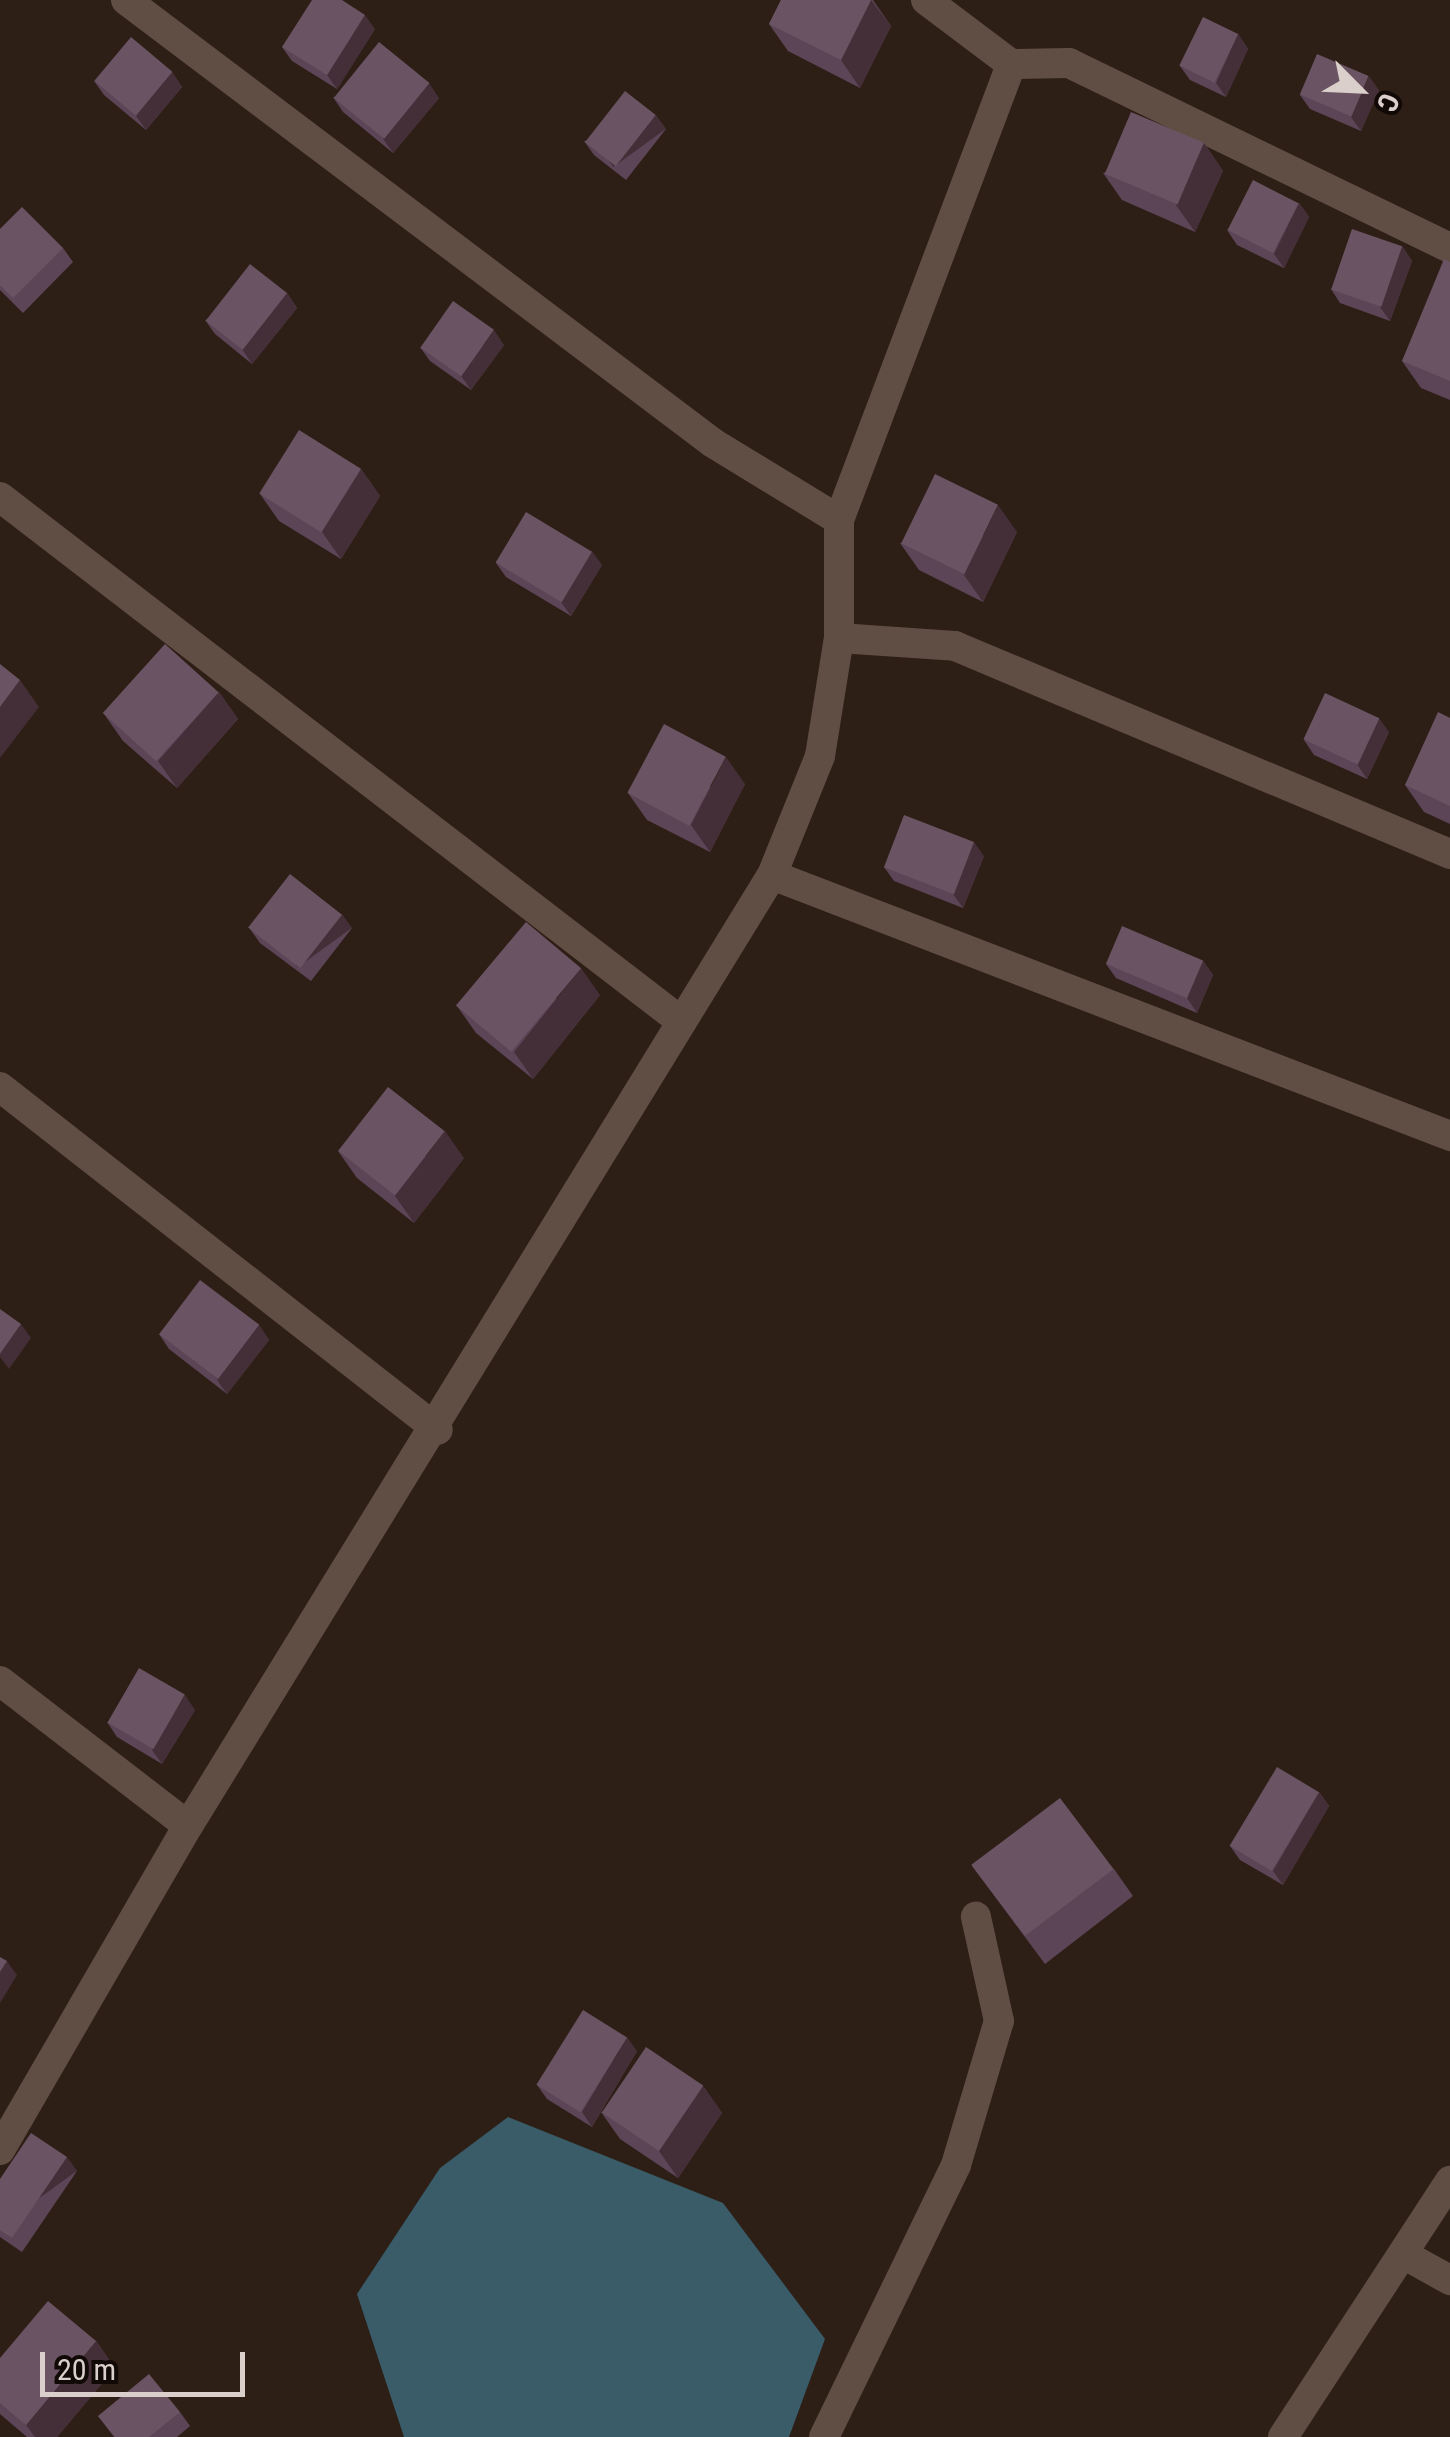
<!DOCTYPE html>
<html>
<head>
<meta charset="utf-8">
<style>
  body { margin:0 }
  #map { position:relative; width:1450px; height:2437px; overflow:hidden; background:#2d1e16; font-family:"Roboto Condensed",sans-serif }
  div>[style] { position:absolute }
  .water>* { inset:0; background:#3a5b68 }
  .minor>* { height:30px; margin:-15px; padding:0 15px; transform-origin:15px; border-radius:15px; background:#604e45 }
  .wall>* { inset:0; background:#5c4557 }
  .shaded-wall>* { inset:0; background:#442f38; transform-origin:0 0 }
  .building>* { inset:0; background:#6a5463; transform-origin:0 0 }
  span { translate:-50% -50%; white-space:nowrap; text-align:center; line-height:1.15; -webkit-text-stroke:10px #100906; paint-order:stroke }
  .north { position:absolute; left:1310px; top:40px; width:100px; height:100px; -webkit-text-stroke:8px #100906; paint-order:stroke; rotate:114deg; font-size:28px; font-weight:700; line-height:40px; text-align:center; color:#dacfca }
  .north::after { content:''; display:block; margin:auto; width:35px; height:45px; background:#dacfca; clip-path:polygon(50% 0,100% 100%,50% 72%,0 100%) }
  .scale { position:absolute; left:40px; top:2352px; width:205px; height:45px; box-sizing:border-box; border:5px solid #dacfca; border-top:0; padding-left:12px; font-size:30px; line-height:35px; white-space:nowrap; color:#dacfca; -webkit-text-stroke:8px #100906; paint-order:stroke }
</style>
</head>
<body>
<div id="map">
  <div class="water">
    <div style="clip-path:polygon(508px 2117px,723px 2203px,825px 2339px,789px 2437px,404px 2437px,357px 2294px,440px 2168px)"></div>
  </div>
  <div class="minor">
    <div style="left:126px;top:0;width:735px;rotate:37.04deg"></div>
    <div style="left:713px;top:443px;width:148px;rotate:31.4deg"></div>
    <div style="left:926px;top:0;width:106px;rotate:37deg"></div>
    <div style="left:1011px;top:64px;width:58px;rotate:-1deg"></div>
    <div style="left:1069px;top:63px;width:424px;rotate:25.9deg"></div>
    <div style="left:0;top:497px;width:856px;rotate:37.59deg"></div>
    <div style="left:839px;top:638px;width:116px;rotate:3.9deg"></div>
    <div style="left:955px;top:646px;width:537px;rotate:22.79deg"></div>
    <div style="left:772px;top:875px;width:727px;rotate:21.05deg"></div>
    <div style="left:0;top:1087px;width:556px;rotate:38.06deg"></div>
    <div style="left:0;top:1681px;width:237px;rotate:37.6deg"></div>
    <div style="left:0;top:2150px;width:375px;rotate:-59.9deg"></div>
    <div style="left:188px;top:1826px;width:1116px;rotate:-58.45deg"></div>
    <div style="left:772px;top:875px;width:128px;rotate:-68deg"></div>
    <div style="left:820px;top:756px;width:120px;rotate:-80.9deg"></div>
    <div style="left:839px;top:638px;width:118px;rotate:-90deg"></div>
    <div style="left:839px;top:520px;width:487px;rotate:-69.3deg"></div>
    <div style="left:1403px;top:2254px;width:54px;rotate:29deg"></div>
    <div style="left:824px;top:2437px;width:302px;rotate:-64.1deg"></div>
    <div style="left:956px;top:2165px;width:150px;rotate:-73.4deg"></div>
    <div style="left:999px;top:2021px;width:107px;rotate:-102.5deg"></div>
    <div style="left:1283px;top:2437px;width:306px;rotate:-56.9deg"></div>
  </div>
  <div class="wall">
    <div style="clip-path:polygon(781px 0,873px 0,891px 26px,860px 88px,788px 51px,769px 24px)"></div>
    <div style="clip-path:polygon(375px 29px,337px 89px,292px 61px,282px 47px)"></div>
    <div style="clip-path:polygon(1238px 34px,1248px 49px,1226px 97px,1190px 80px,1180px 66px)"></div>
    <div style="clip-path:polygon(172px 72px,182px 87px,146px 130px,104px 95px,94px 81px)"></div>
    <div style="clip-path:polygon(1379px 90px,1361px 131px,1310px 109px,1300px 95px)"></div>
    <div style="clip-path:polygon(333px 97px,439px 98px,393px 153px,343px 112px)"></div>
    <div style="clip-path:polygon(666px 129px,626px 180px,594px 155px,584px 141px)"></div>
    <div style="clip-path:polygon(1204px 143px,1223px 171px,1195px 232px,1122px 200px,1103px 173px)"></div>
    <div style="clip-path:polygon(1299px 203px,1309px 217px,1284px 268px,1237px 245px,1227px 230px)"></div>
    <div style="clip-path:polygon(0 229px,63px 248px,73px 262px,23px 313px,0 290px)"></div>
    <div style="clip-path:polygon(1402px 246px,1412px 261px,1390px 321px,1340px 303px,1331px 289px)"></div>
    <div style="clip-path:polygon(1450px 262px,1450px 400px,1421px 388px,1402px 361px)"></div>
    <div style="clip-path:polygon(287px 293px,297px 308px,252px 364px,215px 334px,205px 320px)"></div>
    <div style="clip-path:polygon(504px 345px,471px 390px,430px 361px,420px 347px)"></div>
    <div style="clip-path:polygon(361px 469px,380px 496px,341px 559px,279px 521px,260px 494px)"></div>
    <div style="clip-path:polygon(1017px 532px,983px 602px,919px 570px,900px 543px)"></div>
    <div style="clip-path:polygon(496px 563px,602px 565px,571px 616px,506px 577px)"></div>
    <div style="clip-path:polygon(219px 692px,238px 719px,177px 788px,123px 741px,104px 714px)"></div>
    <div style="clip-path:polygon(1450px 718px,1450px 824px,1424px 812px,1405px 785px)"></div>
    <div style="clip-path:polygon(1389px 732px,1367px 779px,1314px 755px,1304px 740px)"></div>
    <div style="clip-path:polygon(745px 784px,710px 852px,647px 820px,628px 793px)"></div>
    <div style="clip-path:polygon(984px 856px,963px 908px,894px 881px,884px 867px)"></div>
    <div style="clip-path:polygon(352px 928px,311px 981px,260px 943px,250px 929px)"></div>
    <div style="clip-path:polygon(1203px 961px,1213px 975px,1197px 1013px,1116px 978px,1106px 964px)"></div>
    <div style="clip-path:polygon(600px 995px,533px 1079px,476px 1033px,457px 1006px)"></div>
    <div style="clip-path:polygon(338px 1151px,464px 1158px,414px 1223px,357px 1178px)"></div>
    <div style="clip-path:polygon(259px 1325px,269px 1340px,227px 1394px,169px 1349px,159px 1334px)"></div>
    <div style="clip-path:polygon(195px 1710px,162px 1764px,117px 1737px,107px 1722px)"></div>
    <div style="clip-path:polygon(1319px 1792px,1329px 1806px,1283px 1885px,1240px 1860px,1230px 1846px)"></div>
    <div style="clip-path:polygon(972px 1866px,1114px 1869px,1133px 1896px,1045px 1964px)"></div>
    <div style="clip-path:polygon(637px 2051px,592px 2127px,547px 2099px,537px 2085px)"></div>
    <div style="clip-path:polygon(703px 2086px,722px 2113px,678px 2178px,620px 2139px,601px 2112px)"></div>
    <div style="clip-path:polygon(77px 2171px,22px 2252px,0 2237px,0 2179px)"></div>
    <div style="clip-path:polygon(96px 2341px,115px 2368px,57px 2437px,27px 2437px,0 2414px,0 2358px)"></div>
    <div style="clip-path:polygon(180px 2412px,190px 2426px,177px 2437px,114px 2437px,98px 2416px)"></div>
  </div>
  <div class="shaded-wall">
    <div style="clip-path:polygon(871px 0,891px 26px,860px 88px,841px 60px)"></div>
    <div style="clip-path:polygon(365px 15px,375px 29px,337px 89px,327px 75px)"></div>
    <div style="clip-path:polygon(1238px 34px,1248px 49px,1226px 97px,1216px 83px)"></div>
    <div style="clip-path:polygon(172px 72px,182px 87px,146px 130px,136px 116px)"></div>
    <div style="clip-path:polygon(1369px 76px,1379px 90px,1361px 131px,1351px 117px)"></div>
    <div style="clip-path:polygon(429px 83px,439px 98px,393px 153px,383px 139px)"></div>
    <div style="left:656px;top:115px;width:17px;height:65px;rotate:54deg"></div>
    <div style="clip-path:polygon(1204px 143px,1223px 171px,1195px 232px,1176px 205px)"></div>
    <div style="clip-path:polygon(1299px 203px,1309px 217px,1284px 268px,1274px 254px)"></div>
    <div style="clip-path:polygon(1402px 246px,1412px 261px,1390px 321px,1380px 307px)"></div>
    <div style="clip-path:polygon(287px 293px,297px 308px,252px 364px,242px 349px)"></div>
    <div style="clip-path:polygon(494px 330px,504px 345px,471px 390px,461px 376px)"></div>
    <div style="clip-path:polygon(361px 469px,380px 496px,341px 559px,322px 532px)"></div>
    <div style="clip-path:polygon(998px 505px,1017px 532px,983px 602px,964px 575px)"></div>
    <div style="clip-path:polygon(592px 551px,602px 565px,571px 616px,561px 602px)"></div>
    <div style="clip-path:polygon(20px 680px,39px 707px,0 758px,0 707px)"></div>
    <div style="clip-path:polygon(219px 692px,238px 719px,177px 788px,158px 761px)"></div>
    <div style="clip-path:polygon(1379px 718px,1389px 732px,1367px 779px,1357px 764px)"></div>
    <div style="clip-path:polygon(726px 757px,745px 784px,710px 852px,691px 825px)"></div>
    <div style="clip-path:polygon(974px 842px,984px 856px,963px 908px,953px 894px)"></div>
    <div style="left:342px;top:914px;width:17px;height:67px;rotate:54deg"></div>
    <div style="clip-path:polygon(1203px 961px,1213px 975px,1197px 1013px,1187px 998px)"></div>
    <div style="clip-path:polygon(581px 968px,600px 995px,533px 1079px,514px 1052px)"></div>
    <div style="clip-path:polygon(445px 1131px,464px 1158px,414px 1223px,395px 1196px)"></div>
    <div style="clip-path:polygon(21px 1324px,31px 1338px,9px 1369px,0 1357px,0 1354px)"></div>
    <div style="clip-path:polygon(259px 1325px,269px 1340px,227px 1394px,217px 1380px)"></div>
    <div style="clip-path:polygon(185px 1695px,195px 1710px,162px 1764px,152px 1750px)"></div>
    <div style="clip-path:polygon(1319px 1792px,1329px 1806px,1283px 1885px,1273px 1871px)"></div>
    <div style="clip-path:polygon(7px 1961px,17px 1975px,0 2003px,0 1972px)"></div>
    <div style="clip-path:polygon(627px 2037px,637px 2051px,592px 2127px,582px 2112px)"></div>
    <div style="clip-path:polygon(703px 2086px,722px 2113px,678px 2178px,659px 2151px)"></div>
    <div style="left:67px;top:2157px;width:17px;height:98px;rotate:54deg"></div>
    <div style="clip-path:polygon(96px 2341px,115px 2368px,57px 2437px,35px 2437px,26px 2425px)"></div>
  </div>
  <div class="building">
    <div style="clip-path:polygon(312px 0,342px 0,365px 15px,327px 75px,282px 47px)"></div>
    <div style="clip-path:polygon(781px 0,871px 0,841px 60px,769px 24px)"></div>
    <div style="left:1203px;top:17px;width:39px;height:54px;rotate:26deg"></div>
    <div style="left:131px;top:37px;width:54px;height:57px;rotate:40deg"></div>
    <div style="left:379px;top:42px;width:65px;height:72px;rotate:39deg"></div>
    <div style="left:1317px;top:54px;width:56px;height:44px;rotate:23deg"></div>
    <div style="left:625px;top:91px;width:39px;height:65px;rotate:38deg"></div>
    <div style="left:1131px;top:112px;width:79px;height:67px;rotate:23deg"></div>
    <div style="left:1253px;top:180px;width:51px;height:56px;rotate:27deg"></div>
    <div style="clip-path:polygon(22px 207px,63px 248px,13px 298px,0 285px,0 229px)"></div>
    <div style="left:1352px;top:229px;width:53px;height:64px;rotate:19deg"></div>
    <div style="clip-path:polygon(1444px 259px,1450px 262px,1450px 381px,1402px 361px)"></div>
    <div style="left:250px;top:264px;width:47px;height:72px;rotate:38deg"></div>
    <div style="left:453px;top:301px;width:50px;height:57px;rotate:35deg"></div>
    <div style="left:299px;top:430px;width:73px;height:75px;rotate:32deg"></div>
    <div style="left:935px;top:474px;width:70px;height:77px;rotate:26deg"></div>
    <div style="left:526px;top:512px;width:77px;height:59px;rotate:31deg"></div>
    <div style="left:165px;top:644px;width:72px;height:93px;rotate:42deg"></div>
    <div style="clip-path:polygon(0 664px,20px 680px,0 707px)"></div>
    <div style="left:1325px;top:693px;width:60px;height:51px;rotate:25deg"></div>
    <div style="clip-path:polygon(1438px 712px,1450px 718px,1450px 806px,1405px 785px)"></div>
    <div style="left:664px;top:724px;width:70px;height:78px;rotate:28deg"></div>
    <div style="left:904px;top:815px;width:75px;height:56px;rotate:21deg"></div>
    <div style="left:290px;top:874px;width:66px;height:68px;rotate:38deg"></div>
    <div style="left:526px;top:922px;width:72px;height:109px;rotate:40deg"></div>
    <div style="left:1122px;top:926px;width:88px;height:41px;rotate:23deg"></div>
    <div style="left:388px;top:1087px;width:72px;height:81px;rotate:38deg"></div>
    <div style="left:200px;top:1280px;width:74px;height:68px;rotate:37deg"></div>
    <div style="clip-path:polygon(0 1309px,21px 1324px,0 1354px)"></div>
    <div style="left:139px;top:1668px;width:53px;height:63px;rotate:30deg"></div>
    <div style="left:1277px;top:1767px;width:49px;height:92px;rotate:31deg"></div>
    <div style="left:1060px;top:1798px;width:89px;height:111px;rotate:53deg"></div>
    <div style="clip-path:polygon(0 1957px,7px 1961px,0 1972px)"></div>
    <div style="left:583px;top:2010px;width:52px;height:88px;rotate:32deg"></div>
    <div style="left:646px;top:2047px;width:69px;height:79px;rotate:34deg"></div>
    <div style="clip-path:polygon(31px 2133px,67px 2157px,12px 2238px,0 2230px,0 2179px)"></div>
    <div style="clip-path:polygon(48px 2301px,96px 2341px,26px 2425px,0 2403px,0 2358px)"></div>
    <div style="clip-path:polygon(149px 2374px,180px 2412px,149px 2437px,115px 2437px,98px 2416px)"></div>
  </div>
  <div class="north">С</div>
  <div class="scale">20 m</div>
</div>
</body>
</html>
